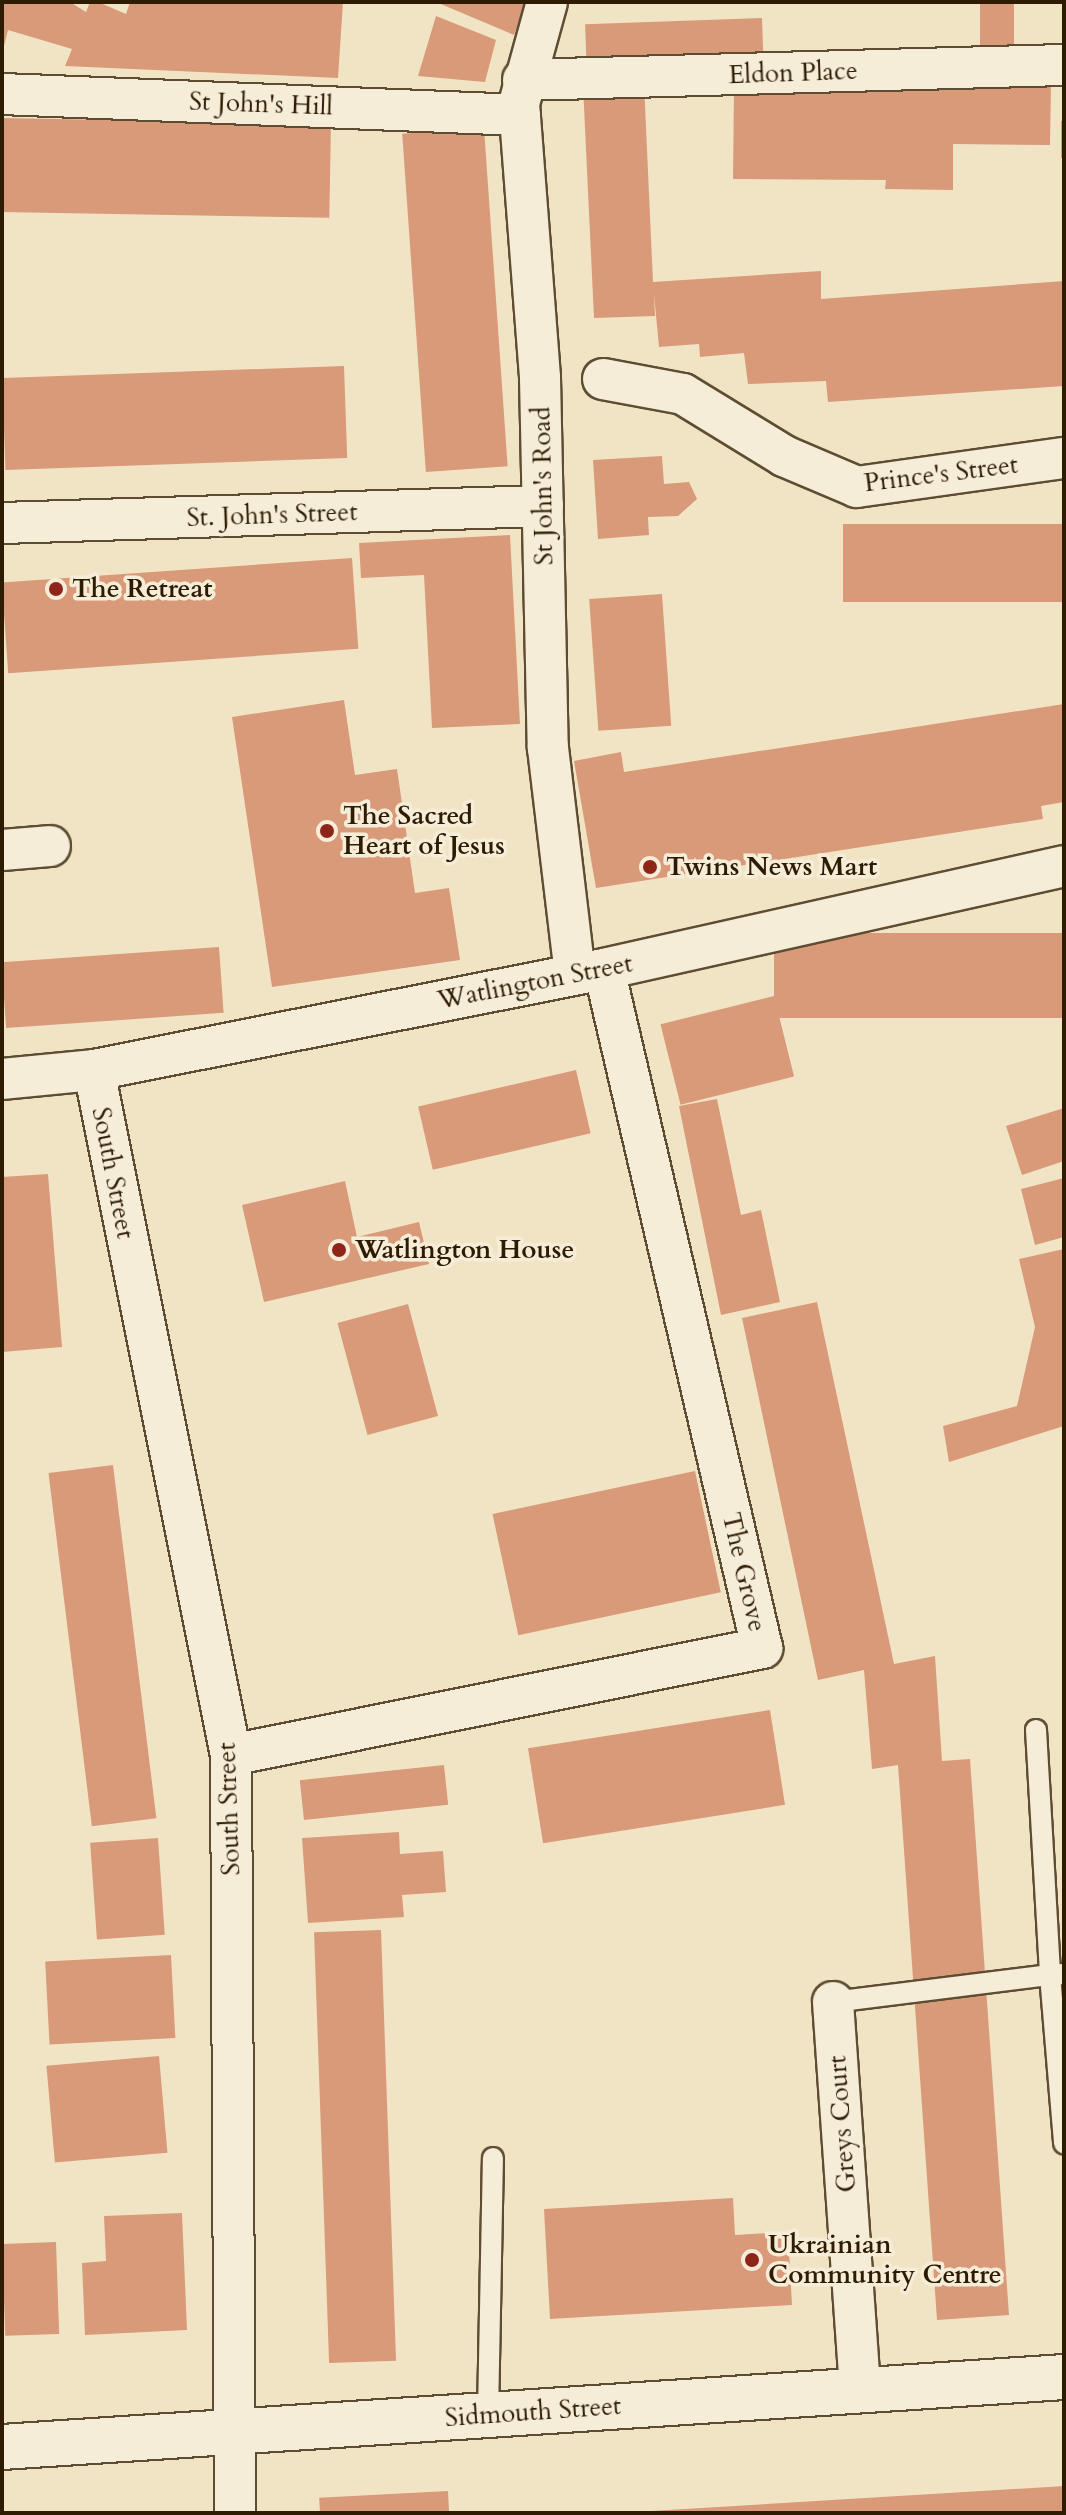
<!DOCTYPE html>
<html>
<head>
<meta charset="utf-8">
<style>
  body { margin:0 }
  #map { position:relative; width:1066px; height:2515px; overflow:hidden; background:#f1e4c4; font-family:Cardo,serif }
  div>[style] { position:absolute }
  .building>* { inset:0; background:#d99a7a; transform-origin:0 0 }
  .roads { filter:drop-shadow(2px 0 #5e4d32) drop-shadow(-2px 0 #5e4d32) drop-shadow(0 2px #5e4d32) drop-shadow(0 -2px #5e4d32) }
  .lane>* { height:20px; margin:-10px; padding:0 10px; transform-origin:10px; border-radius:10px; background:#f6edd9 }
  .street>* { height:40px; margin:-20px; padding:0 20px; transform-origin:20px; border-radius:20px; background:#f6edd9 }
  .secondary>* { height:44px; margin:-22px; padding:0 22px; transform-origin:22px; border-radius:22px; background:#f6edd9 }
  .dots>* { width:22px; height:22px; translate:-50% -50%; box-sizing:border-box; border:4px solid #f6edd9; border-radius:50% }
  span { translate:-50% -50%; white-space:nowrap; text-align:center; line-height:1.15; -webkit-text-stroke:7px #f6edd9; paint-order:stroke }
  .street-label { font-size:26px; color:#2d1b02 }
  .poi-label { font-size:26px; color:#2d1b02; font-weight:700 }
  .left { translate:0 -50%; text-align:left }
  .frame { position:absolute; inset:0; border:4px solid #2d1b02; pointer-events:none }
</style>
</head>
<body>
<div id="map">
  <div class="building">
    <div style="clip-path:polygon(2px 2px,70px 2px,86px 12px,90px 2px,98px 2px,126px 14px,130px 2px,343px 2px,338px 78px,65px 66px,72px 49px,8px 30px,2px 54px)"></div>
    <div style="clip-path:polygon(436px 2px,526px 2px,514px 35px)"></div>
    <div style="left:980px;top:2px;width:34px;height:50px"></div>
    <div style="clip-path:polygon(436px 16px,496px 40px,485px 82px,418px 76px)"></div>
    <div style="left:762px;top:18px;width:36px;height:177px;rotate:88deg"></div>
    <div style="clip-path:polygon(644px 83px,653px 282px,821px 271px,821px 299px,1064px 281px,1064px 386px,828px 402px,826px 381px,748px 384px,744px 353px,700px 357px,699px 344px,659px 347px,654px 294px,655px 316px,594px 318px,583px 86px)"></div>
    <div style="clip-path:polygon(734px 84px,1051px 85px,1050px 145px,953px 144px,953px 190px,885px 189px,886px 180px,733px 179px)"></div>
    <div style="left:2px;top:118px;width:329px;height:94px;rotate:1deg"></div>
    <div style="left:1061px;top:121px;width:3px;height:37px"></div>
    <div style="left:484px;top:128px;width:339px;height:82px;rotate:86deg"></div>
    <div style="left:344px;top:366px;width:92px;height:342px;rotate:88deg"></div>
    <div style="clip-path:polygon(662px 456px,664px 484px,689px 482px,697px 499px,678px 516px,648px 517px,649px 535px,598px 539px,593px 460px)"></div>
    <div style="left:1064px;top:524px;width:78px;height:221px;rotate:90deg"></div>
    <div style="clip-path:polygon(510px 535px,520px 724px,432px 728px,424px 575px,361px 578px,359px 543px)"></div>
    <div style="left:352px;top:558px;width:91px;height:351px;rotate:86deg"></div>
    <div style="left:662px;top:594px;width:132px;height:73px;rotate:86deg"></div>
    <div style="clip-path:polygon(344px 700px,355px 775px,397px 769px,415px 893px,449px 888px,460px 960px,272px 987px,232px 717px)"></div>
    <div style="clip-path:polygon(1064px 704px,1064px 802px,1041px 806px,1043px 819px,596px 888px,574px 761px,621px 752px,624px 772px)"></div>
    <div style="left:1064px;top:933px;width:85px;height:290px;rotate:90deg"></div>
    <div style="left:219px;top:947px;width:66px;height:218px;rotate:86deg"></div>
    <div style="left:774px;top:996px;width:83px;height:117px;rotate:76deg"></div>
    <div style="left:576px;top:1070px;width:65px;height:162px;rotate:77deg"></div>
    <div style="clip-path:polygon(717px 1099px,741px 1215px,761px 1210px,780px 1302px,721px 1315px,679px 1106px)"></div>
    <div style="clip-path:polygon(1064px 1108px,1064px 1161px,1022px 1175px,1006px 1126px)"></div>
    <div style="clip-path:polygon(48px 1174px,62px 1347px,2px 1352px,2px 1177px)"></div>
    <div style="clip-path:polygon(1064px 1178px,1064px 1237px,1035px 1245px,1021px 1189px)"></div>
    <div style="clip-path:polygon(345px 1181px,357px 1237px,419px 1222px,429px 1264px,264px 1302px,242px 1205px)"></div>
    <div style="clip-path:polygon(1064px 1249px,1064px 1426px,949px 1462px,943px 1426px,1017px 1406px,1035px 1327px,1019px 1259px)"></div>
    <div style="clip-path:polygon(817px 1302px,894px 1664px,935px 1656px,942px 1761px,970px 1759px,1009px 2315px,937px 2320px,898px 1765px,872px 1769px,864px 1670px,818px 1680px,742px 1318px)"></div>
    <div style="left:408px;top:1304px;width:116px;height:73px;rotate:75deg"></div>
    <div style="left:113px;top:1465px;width:356px;height:65px;rotate:83deg"></div>
    <div style="left:695px;top:1471px;width:124px;height:207px;rotate:78deg"></div>
    <div style="left:770px;top:1710px;width:96px;height:245px;rotate:81deg"></div>
    <div style="left:444px;top:1765px;width:40px;height:145px;rotate:84deg"></div>
    <div style="clip-path:polygon(399px 1832px,400px 1854px,443px 1851px,446px 1892px,402px 1895px,404px 1917px,308px 1923px,302px 1838px)"></div>
    <div style="left:158px;top:1838px;width:97px;height:68px;rotate:86deg"></div>
    <div style="left:381px;top:1930px;width:431px;height:67px;rotate:88deg"></div>
    <div style="left:171px;top:1955px;width:83px;height:126px;rotate:87deg"></div>
    <div style="left:159px;top:2056px;width:97px;height:113px;rotate:85deg"></div>
    <div style="clip-path:polygon(733px 2198px,735px 2235px,788px 2232px,792px 2305px,550px 2319px,544px 2209px)"></div>
    <div style="clip-path:polygon(182px 2213px,187px 2330px,85px 2335px,82px 2263px,106px 2261px,104px 2216px)"></div>
    <div style="left:56px;top:2242px;width:92px;height:54px;rotate:88deg"></div>
    <div style="clip-path:polygon(1064px 2486px,1064px 2513px,651px 2513px,651px 2511px)"></div>
    <div style="left:448px;top:2491px;width:22px;height:129px;rotate:87deg"></div>
  </div>
  <div class="roads">
    <div class="lane">
      <div style="left:1036px;top:1730px;width:245px;rotate:86.7deg"></div>
      <div style="left:1050px;top:1975px;width:14px;rotate:-4deg"></div>
      <div style="left:833px;top:2002px;width:219px;rotate:-7.1deg"></div>
      <div style="left:1050px;top:1975px;width:169px;rotate:85.2deg"></div>
      <div style="left:488px;top:2415px;width:257px;rotate:-88.9deg"></div>
    </div>
    <div class="street">
      <div style="left:547px;top:2px;width:106px;rotate:105.4deg"></div>
      <div style="left:519px;top:104px;width:275px;rotate:85.6deg"></div>
      <div style="left:540px;top:378px;width:370px;rotate:88.8deg"></div>
      <div style="left:548px;top:748px;width:228px;rotate:83.2deg"></div>
      <div style="left:523px;top:80px;width:541px;rotate:-1.59deg"></div>
      <div style="left:2px;top:94px;width:518px;rotate:2.32deg"></div>
      <div style="left:603px;top:379px;width:81px;rotate:10.6deg"></div>
      <div style="left:683px;top:394px;width:119px;rotate:31.5deg"></div>
      <div style="left:784px;top:456px;width:79px;rotate:23deg"></div>
      <div style="left:857px;top:487px;width:209px;rotate:-8deg"></div>
      <div style="left:2px;top:523px;width:541px;rotate:-1.8deg"></div>
      <div style="left:2px;top:850px;width:48px;rotate:-4.8deg"></div>
      <div style="left:94px;top:1070px;width:699px;rotate:78.69deg"></div>
      <div style="left:231px;top:1755px;width:758px;rotate:89.7deg"></div>
      <div style="left:2px;top:1079px;width:92px;rotate:-5.6deg"></div>
      <div style="left:94px;top:1070px;width:520px;rotate:-11.2deg"></div>
      <div style="left:604px;top:969px;width:471px;rotate:-12.6deg"></div>
      <div style="left:231px;top:1755px;width:542px;rotate:-11.39deg"></div>
      <div style="left:762px;top:1648px;width:697px;rotate:-103.1deg"></div>
      <div style="left:833px;top:2002px;width:389px;rotate:86deg"></div>
    </div>
    <div class="secondary">
      <div style="left:2px;top:2447px;width:1064px;rotate:-3.77deg"></div>
    </div>
  </div>
  <div class="dots">
    <div style="left:56px;top:589px;background:#8f2418"></div>
    <div style="left:327px;top:831px;background:#8f2418"></div>
    <div style="left:650px;top:867px;background:#8f2418"></div>
    <div style="left:339px;top:1250px;background:#8f2418"></div>
    <div style="left:752px;top:2260px;background:#8f2418"></div>
  </div>
  <div class="street-label">
    <span style="left:793px;top:73px;rotate:-2deg">Eldon Place</span>
    <span style="left:261px;top:104px;rotate:2deg">St John's Hill</span>
    <span style="left:941px;top:474px;rotate:-7deg">Prince's Street</span>
    <span style="left:543px;top:486px;rotate:-91deg">St John's Road</span>
    <span style="left:272px;top:515px;rotate:-2deg">St. John's Street</span>
    <span style="left:535px;top:982px;rotate:-11deg">Watlington Street</span>
    <span style="left:113px;top:1173px;rotate:79deg">South Street</span>
    <span style="left:744px;top:1572px;rotate:77deg">The Grove</span>
    <span style="left:229px;top:1809px;rotate:-92deg">South Street</span>
    <span style="left:842px;top:2124px;rotate:-94deg">Greys Court</span>
    <span style="left:533px;top:2412px;rotate:-4deg">Sidmouth Street</span>
  </div>
  <div class="poi-label">
    <span class="left" style="left:72px;top:589px">The Retreat</span>
    <span class="left" style="left:343px;top:831px">The Sacred<br>Heart of Jesus</span>
    <span class="left" style="left:666px;top:867px">Twins News Mart</span>
    <span class="left" style="left:355px;top:1250px">Watlington House</span>
    <span class="left" style="left:768px;top:2260px">Ukrainian<br>Community Centre</span>
  </div>
  <div class="frame"></div>
</div>
</body>
</html>
